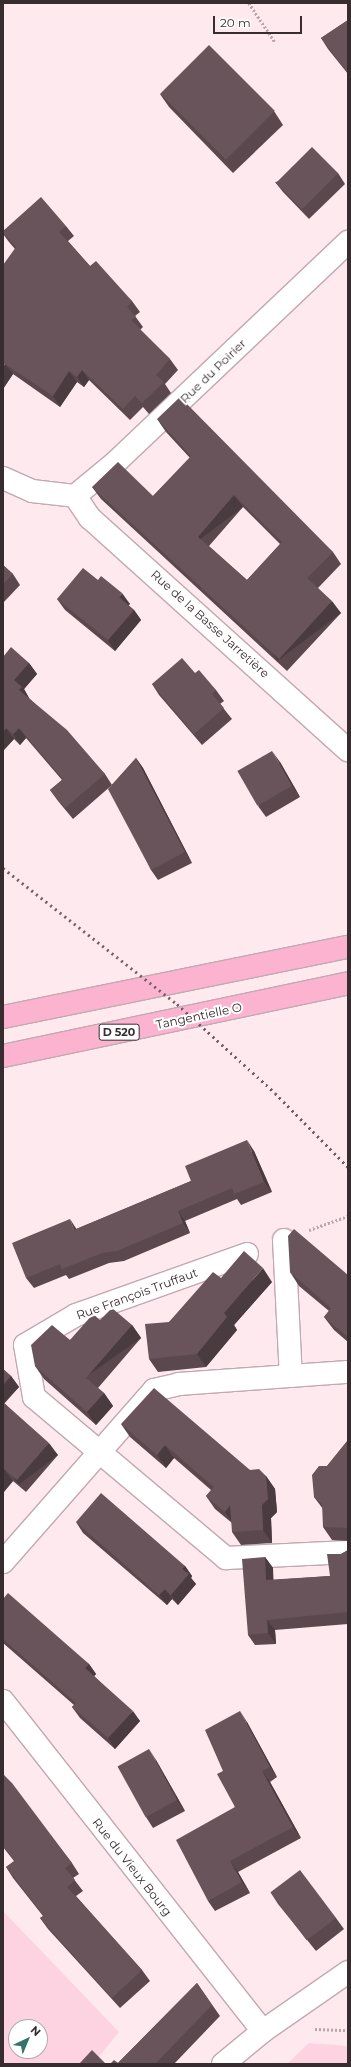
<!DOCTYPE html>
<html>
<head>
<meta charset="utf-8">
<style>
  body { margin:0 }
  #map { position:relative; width:351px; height:2067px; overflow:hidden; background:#fee9ef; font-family:Montserrat,sans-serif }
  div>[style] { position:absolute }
  .green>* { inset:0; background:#fdd3e1 }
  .path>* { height:2.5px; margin-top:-1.25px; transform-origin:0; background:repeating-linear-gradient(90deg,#b7a6ab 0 2px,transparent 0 4px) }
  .roads { filter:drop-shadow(1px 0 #c1a9b0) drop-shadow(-1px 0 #c1a9b0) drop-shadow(0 1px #c1a9b0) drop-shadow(0 -1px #c1a9b0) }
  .minor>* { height:22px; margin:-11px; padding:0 11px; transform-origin:11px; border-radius:11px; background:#fff }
  .major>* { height:22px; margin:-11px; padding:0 11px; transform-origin:11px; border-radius:11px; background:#fcb3d0 }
  .rail>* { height:3px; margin-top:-1.5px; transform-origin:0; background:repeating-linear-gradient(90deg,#6b5e62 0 2px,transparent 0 6px) }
  .wall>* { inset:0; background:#5b484e }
  .shaded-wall>* { inset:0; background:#4a3b40; transform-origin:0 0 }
  .building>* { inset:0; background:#6a545b; transform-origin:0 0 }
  span { translate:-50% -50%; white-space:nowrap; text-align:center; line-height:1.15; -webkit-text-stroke:4px #fff; paint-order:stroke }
  .shield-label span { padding:1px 3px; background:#fff; border:1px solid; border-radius:3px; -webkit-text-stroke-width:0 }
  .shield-label { font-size:11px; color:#372d30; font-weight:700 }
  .street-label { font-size:12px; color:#372d30 }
  .frame { position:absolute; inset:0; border:4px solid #372d30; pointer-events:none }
  .north { position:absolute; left:8px; top:2019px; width:40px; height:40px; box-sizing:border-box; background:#fff; border:1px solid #afabac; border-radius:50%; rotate:44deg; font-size:11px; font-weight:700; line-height:16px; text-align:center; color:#372d30 }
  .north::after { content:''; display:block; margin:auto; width:14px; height:18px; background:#337567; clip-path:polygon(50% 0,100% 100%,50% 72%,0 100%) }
  .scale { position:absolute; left:213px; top:16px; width:89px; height:18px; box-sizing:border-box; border:2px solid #372d30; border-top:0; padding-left:5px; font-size:12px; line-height:14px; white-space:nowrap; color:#372d30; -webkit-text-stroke:3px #fff; paint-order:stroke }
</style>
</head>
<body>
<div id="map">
  <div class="green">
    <div style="clip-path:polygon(evenodd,3px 1911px,119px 2032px,93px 2064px,3px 2064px,3px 1911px,16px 2027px,40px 2027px,40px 2051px,16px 2051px,16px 2027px)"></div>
    <div style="clip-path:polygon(309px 2043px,348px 2046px,348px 2064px,287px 2064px)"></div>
  </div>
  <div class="path">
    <div style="left:249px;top:3px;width:47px;rotate:56.3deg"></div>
    <div style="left:309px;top:1230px;width:41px;rotate:-19.7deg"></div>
    <div style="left:315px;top:2029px;width:33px;rotate:2deg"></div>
  </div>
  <div class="roads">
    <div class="minor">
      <div style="left:3px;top:478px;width:32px;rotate:24deg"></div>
      <div style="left:32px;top:491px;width:43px;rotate:6.6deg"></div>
      <div style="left:75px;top:496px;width:27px;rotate:56deg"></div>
      <div style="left:90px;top:518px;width:347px;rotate:42deg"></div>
      <div style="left:75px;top:496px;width:53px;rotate:-39.7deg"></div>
      <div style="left:116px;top:462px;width:320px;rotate:-43.5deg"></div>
      <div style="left:284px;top:1240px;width:136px;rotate:87.1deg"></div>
      <div style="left:247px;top:1254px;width:182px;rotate:160.4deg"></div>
      <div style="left:76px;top:1315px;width:59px;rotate:149.5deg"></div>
      <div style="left:25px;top:1345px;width:53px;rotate:80.2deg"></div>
      <div style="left:34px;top:1397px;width:251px;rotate:40deg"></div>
      <div style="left:226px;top:1558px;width:122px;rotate:-2.8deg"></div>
      <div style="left:3px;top:1562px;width:229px;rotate:-48.7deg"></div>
      <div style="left:154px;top:1390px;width:26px;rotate:-13deg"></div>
      <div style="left:179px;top:1384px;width:169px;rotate:-4.1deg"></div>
      <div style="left:3px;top:1701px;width:420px;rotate:51.8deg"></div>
      <div style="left:223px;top:2064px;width:52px;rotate:-39.5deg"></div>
      <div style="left:263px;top:2031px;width:103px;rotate:-34.8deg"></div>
    </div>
    <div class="major">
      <div style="left:3px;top:1017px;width:352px;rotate:-11.5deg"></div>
      <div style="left:3px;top:1056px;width:353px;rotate:-11.9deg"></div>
    </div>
  </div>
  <div class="rail">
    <div style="left:3px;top:868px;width:221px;rotate:38deg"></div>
    <div style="left:177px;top:1004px;width:132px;rotate:42.2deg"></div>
    <div style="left:275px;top:1093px;width:104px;rotate:45.4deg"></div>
  </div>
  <div class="wall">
    <div style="clip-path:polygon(348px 20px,348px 74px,328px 49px,321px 38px)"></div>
    <div style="clip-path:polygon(160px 94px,274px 111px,283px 125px,233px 173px,169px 107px)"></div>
    <div style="clip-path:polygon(338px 173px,345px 184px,309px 219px,283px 192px,275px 182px)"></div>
    <div style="clip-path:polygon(66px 226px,74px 236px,68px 241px,90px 266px,132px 301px,140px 312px,135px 316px,143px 327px,140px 330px,170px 359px,178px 370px,165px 384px,171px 393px,149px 414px,143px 407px,130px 420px,89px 380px,84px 387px,77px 382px,60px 407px,13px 374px,3px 389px,15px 249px,9px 242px,3px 234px)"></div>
    <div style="clip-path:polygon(evenodd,157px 419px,333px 552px,341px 564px,318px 588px,341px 613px,287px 671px,101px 499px,92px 487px,153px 496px,190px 458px,166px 432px,157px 419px,243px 507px,280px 544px,247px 580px,209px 546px,243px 507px)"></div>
    <div style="clip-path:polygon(3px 565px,13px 574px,20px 585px,3px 603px)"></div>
    <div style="clip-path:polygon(98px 580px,130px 604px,128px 605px,134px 610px,141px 620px,115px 651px,65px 610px,57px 599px)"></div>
    <div style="clip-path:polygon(3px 657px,29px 663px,37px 674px,24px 689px,29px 698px,105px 774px,112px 785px,136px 758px,143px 768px,192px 863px,158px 880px,151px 870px,112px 785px,73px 819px,58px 801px,50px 790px,62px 780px,26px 738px,20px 745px,14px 739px,3px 751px)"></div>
    <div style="clip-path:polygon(195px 673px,216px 690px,224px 701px,220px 704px,232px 719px,202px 745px,159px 695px,152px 684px)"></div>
    <div style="clip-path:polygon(280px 762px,300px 797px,266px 817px,258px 806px)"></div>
    <div style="clip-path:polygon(254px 1151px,272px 1192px,241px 1205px,237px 1199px,185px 1221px,190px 1233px,124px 1261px,109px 1263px,69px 1279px,66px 1275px,34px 1288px,26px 1278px,76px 1229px,191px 1181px)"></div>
    <div style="clip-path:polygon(290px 1272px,348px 1275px,348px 1342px,334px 1330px,324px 1317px,329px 1311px,299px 1286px)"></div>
    <div style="clip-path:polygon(221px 1278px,272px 1282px,234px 1325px,237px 1330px,206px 1367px,158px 1372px,149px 1359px,169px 1322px)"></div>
    <div style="clip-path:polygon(100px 1320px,132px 1325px,141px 1338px,98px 1388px,104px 1393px,113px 1406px,96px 1425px,44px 1379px,35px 1366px,70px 1340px)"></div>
    <div style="clip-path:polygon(3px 1369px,11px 1376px,19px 1387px,4px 1403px,58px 1455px,26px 1492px,13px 1481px,3px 1493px)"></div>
    <div style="clip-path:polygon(121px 1424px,250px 1470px,266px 1476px,275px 1489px,277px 1512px,271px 1518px,272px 1543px,241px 1545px,232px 1532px,232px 1523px,215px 1509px,206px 1496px,211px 1490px,174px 1458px,166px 1468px,130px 1437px)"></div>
    <div style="clip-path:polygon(348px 1440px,348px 1541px,332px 1540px,323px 1527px,323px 1509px,314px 1497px,327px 1466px)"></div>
    <div style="clip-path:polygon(76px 1522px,185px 1566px,192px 1576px,191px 1578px,196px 1584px,178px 1605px,172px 1599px,167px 1605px,83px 1533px)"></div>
    <div style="clip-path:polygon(348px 1550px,348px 1624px,275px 1630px,276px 1644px,255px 1645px,248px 1635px,265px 1557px,273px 1568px,273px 1580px,330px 1576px,341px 1554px)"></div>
    <div style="clip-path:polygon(3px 1599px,89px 1664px,96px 1674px,94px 1676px,140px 1721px,115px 1749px,80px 1718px,72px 1707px,74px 1705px,3px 1643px)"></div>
    <div style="clip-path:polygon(247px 1722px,277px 1777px,270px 1782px,301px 1838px,238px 1872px,250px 1893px,215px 1911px,208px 1901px,235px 1807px,223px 1771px)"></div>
    <div style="clip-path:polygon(156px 1760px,185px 1811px,153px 1828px,146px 1817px)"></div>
    <div style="clip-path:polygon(3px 1774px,72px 1863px,79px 1874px,73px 1878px,83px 1891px,76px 1896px,142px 1970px,150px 1981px,120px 2008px,48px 1929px,40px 1918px,43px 1916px,13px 1878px,6px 1867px,14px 1861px,3px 1847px)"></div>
    <div style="clip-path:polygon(271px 1893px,336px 1918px,344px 1929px,316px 1951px,278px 1904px)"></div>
    <div style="clip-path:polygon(197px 1983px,220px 2016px,174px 2064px,110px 2064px,118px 2063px)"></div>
  </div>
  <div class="shaded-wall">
    <div style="clip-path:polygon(5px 364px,13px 374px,3px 389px,3px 367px)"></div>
    <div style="clip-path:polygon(82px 370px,89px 380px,84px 387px,77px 377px)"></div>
    <div style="clip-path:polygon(69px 371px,77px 382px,60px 407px,53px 396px)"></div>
    <div style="left:234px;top:495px;width:15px;height:55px;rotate:53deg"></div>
    <div style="clip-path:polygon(122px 593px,130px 604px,126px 608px,119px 597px)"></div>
    <div style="left:332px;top:601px;width:15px;height:79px;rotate:53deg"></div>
    <div style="clip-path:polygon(134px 610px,141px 620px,115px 651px,108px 640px)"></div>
    <div style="clip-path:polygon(29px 663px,37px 674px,24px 689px,29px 698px,27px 701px,19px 690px,14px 680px)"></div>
    <div style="clip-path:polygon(6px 728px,14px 739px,3px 751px,3px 732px)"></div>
    <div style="clip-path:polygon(19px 728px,26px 738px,20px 745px,13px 734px)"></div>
    <div style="clip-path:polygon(272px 751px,280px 762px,300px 797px,292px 786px)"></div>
    <div style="clip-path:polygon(136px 758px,143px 768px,192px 863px,185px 852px)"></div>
    <div style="clip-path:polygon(247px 1140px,254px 1151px,272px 1192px,264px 1182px)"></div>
    <div style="clip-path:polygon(178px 1211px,185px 1221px,190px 1233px,183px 1223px)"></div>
    <div style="clip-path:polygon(70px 1219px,77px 1230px,74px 1230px)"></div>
    <div style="clip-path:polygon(263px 1268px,272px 1282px,234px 1325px,237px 1330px,206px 1367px,197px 1354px,224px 1313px)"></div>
    <div style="left:132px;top:1325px;width:16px;height:70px;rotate:55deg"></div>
    <div style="clip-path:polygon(11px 1376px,19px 1387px,3px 1405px,3px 1385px)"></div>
    <div style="clip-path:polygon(104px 1393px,113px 1406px,96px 1425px,87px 1412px)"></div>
    <div style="left:49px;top:1443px;width:15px;height:49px;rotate:53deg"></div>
    <div style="clip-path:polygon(165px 1445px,174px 1458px,166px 1468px,157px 1455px)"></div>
    <div style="clip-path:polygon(4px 1469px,13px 1481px,3px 1493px,3px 1470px)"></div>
    <div style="clip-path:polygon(266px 1476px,275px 1489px,277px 1512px,271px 1518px,272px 1543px,263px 1530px,262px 1505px)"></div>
    <div style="clip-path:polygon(230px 1505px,234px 1525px,225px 1512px)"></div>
    <div style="clip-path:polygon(265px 1557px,273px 1568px,274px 1591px,266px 1580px)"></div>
    <div style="clip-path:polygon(185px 1566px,192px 1576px,191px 1578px,196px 1584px,178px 1605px,171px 1595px,182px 1569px)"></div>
    <div style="clip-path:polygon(165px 1589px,172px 1599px,167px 1605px,159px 1595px)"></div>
    <div style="clip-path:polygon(267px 1620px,275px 1630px,276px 1644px,268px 1633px)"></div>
    <div style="clip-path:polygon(89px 1664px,96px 1674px,92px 1679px,85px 1668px)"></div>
    <div style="clip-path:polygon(133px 1711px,140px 1721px,115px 1749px,108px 1738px)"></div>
    <div style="clip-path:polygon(240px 1711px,247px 1722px,277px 1777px,270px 1767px)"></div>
    <div style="clip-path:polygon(149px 1749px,156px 1760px,185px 1811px,177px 1800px)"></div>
    <div style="clip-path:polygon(262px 1771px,270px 1782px,301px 1838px,293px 1827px)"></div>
    <div style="clip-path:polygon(230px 1861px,238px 1872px,250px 1893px,242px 1882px)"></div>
  </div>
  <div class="building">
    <div style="clip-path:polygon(348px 20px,348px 73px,321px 38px)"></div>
    <div style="left:209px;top:45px;width:93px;height:69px;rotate:45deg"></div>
    <div style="left:312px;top:147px;width:37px;height:51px;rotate:45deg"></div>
    <div style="clip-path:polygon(41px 197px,66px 226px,59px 232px,90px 266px,96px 261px,132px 301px,127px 307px,136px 317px,131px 320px,170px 359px,156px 375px,164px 382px,142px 403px,135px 396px,123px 409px,82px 370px,77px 377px,69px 371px,53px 396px,5px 364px,3px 367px,3px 265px,16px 247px,3px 233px,3px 231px)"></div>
    <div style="clip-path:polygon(evenodd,180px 397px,333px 552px,307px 578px,332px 601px,279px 659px,92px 487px,118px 462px,153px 496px,191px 456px,157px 419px,180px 397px,234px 495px,282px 542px,247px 580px,198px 537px,234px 495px)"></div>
    <div style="clip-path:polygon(3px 565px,13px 574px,3px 584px)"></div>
    <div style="clip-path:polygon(83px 568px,98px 580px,101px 576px,122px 593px,119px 597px,134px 610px,108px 640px,57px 599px)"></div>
    <div style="clip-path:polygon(11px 647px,29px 663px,14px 680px,22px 687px,19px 690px,67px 730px,105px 774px,65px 808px,50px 790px,63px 779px,19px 728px,13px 734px,6px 728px,3px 732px,3px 657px)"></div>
    <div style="clip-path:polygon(182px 658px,195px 673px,199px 670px,216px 690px,212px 694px,224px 708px,194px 734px,152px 684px)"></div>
    <div style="left:272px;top:751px;width:40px;height:40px;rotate:60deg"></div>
    <div style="clip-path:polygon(136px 758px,185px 852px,151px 870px,108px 789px)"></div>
    <div style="clip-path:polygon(247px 1140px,264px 1182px,234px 1194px,232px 1188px,178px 1211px,183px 1223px,117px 1251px,102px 1253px,62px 1269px,60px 1264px,26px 1278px,12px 1243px,70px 1219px,74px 1230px,191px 1181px,185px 1166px)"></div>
    <div style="clip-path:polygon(294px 1229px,348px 1275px,348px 1337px,324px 1317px,331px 1308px,290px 1272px,288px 1236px)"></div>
    <div style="clip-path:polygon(244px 1251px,263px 1268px,224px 1313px,227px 1317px,197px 1354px,149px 1359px,145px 1324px,169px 1322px,213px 1272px,221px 1278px)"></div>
    <div style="clip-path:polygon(112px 1308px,132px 1325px,86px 1378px,104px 1393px,87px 1412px,35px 1366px,31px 1345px,52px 1325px,70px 1340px,93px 1314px,100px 1320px)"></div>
    <div style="clip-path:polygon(3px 1369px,11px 1376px,3px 1385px)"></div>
    <div style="clip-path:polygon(154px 1388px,250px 1470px,259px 1469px,266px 1476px,268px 1499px,262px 1505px,263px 1530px,232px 1532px,230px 1505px,225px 1512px,206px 1496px,214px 1487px,165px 1445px,157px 1455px,121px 1424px)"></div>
    <div style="clip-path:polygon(3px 1402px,49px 1443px,17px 1480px,4px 1469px,3px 1470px)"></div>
    <div style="clip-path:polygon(348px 1440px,348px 1528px,323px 1527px,322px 1504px,314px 1497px,312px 1475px,319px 1466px,327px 1466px)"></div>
    <div style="clip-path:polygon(101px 1493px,185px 1566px,182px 1569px,189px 1574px,171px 1595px,165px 1589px,159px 1595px,76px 1522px)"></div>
    <div style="clip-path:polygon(348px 1550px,348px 1612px,267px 1620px,268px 1633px,248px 1635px,242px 1559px,265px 1557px,266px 1580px,330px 1576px,327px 1554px,341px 1554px)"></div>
    <div style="clip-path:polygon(8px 1593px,89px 1664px,85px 1668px,133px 1711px,108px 1738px,72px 1707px,76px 1703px,3px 1639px,3px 1599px)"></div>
    <div style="clip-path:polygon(240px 1711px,270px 1767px,262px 1771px,293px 1827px,230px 1861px,242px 1882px,208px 1901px,176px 1840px,235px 1807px,217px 1774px,223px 1771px,205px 1730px)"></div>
    <div style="left:149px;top:1749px;width:58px;height:36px;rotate:61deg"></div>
    <div style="clip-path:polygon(3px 1774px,12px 1783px,72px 1863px,65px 1868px,75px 1880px,67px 1887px,142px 1970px,112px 1998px,40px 1918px,44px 1916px,6px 1867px,15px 1861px,3px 1846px)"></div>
    <div style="left:300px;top:1870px;width:60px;height:37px;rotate:53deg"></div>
    <div style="clip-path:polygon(197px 1983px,212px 2005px,155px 2064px,110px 2064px,114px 2060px,118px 2063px)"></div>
    <div style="clip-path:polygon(92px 2050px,106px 2064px,79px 2064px)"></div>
  </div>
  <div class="shield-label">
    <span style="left:119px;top:1032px">D 520</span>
  </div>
  <div class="street-label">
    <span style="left:213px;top:371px;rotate:-44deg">Rue du Poirier</span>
    <span style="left:210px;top:624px;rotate:42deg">Rue de la Basse Jarretière</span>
    <span style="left:199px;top:1016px;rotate:-12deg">Tangentielle O</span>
    <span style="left:137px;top:1294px;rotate:-20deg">Rue François Truffaut</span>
    <span style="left:132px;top:1867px;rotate:52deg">Rue du Vieux Bourg</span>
  </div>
  <div class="frame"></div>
  <div class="north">N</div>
  <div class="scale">20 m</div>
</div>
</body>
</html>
